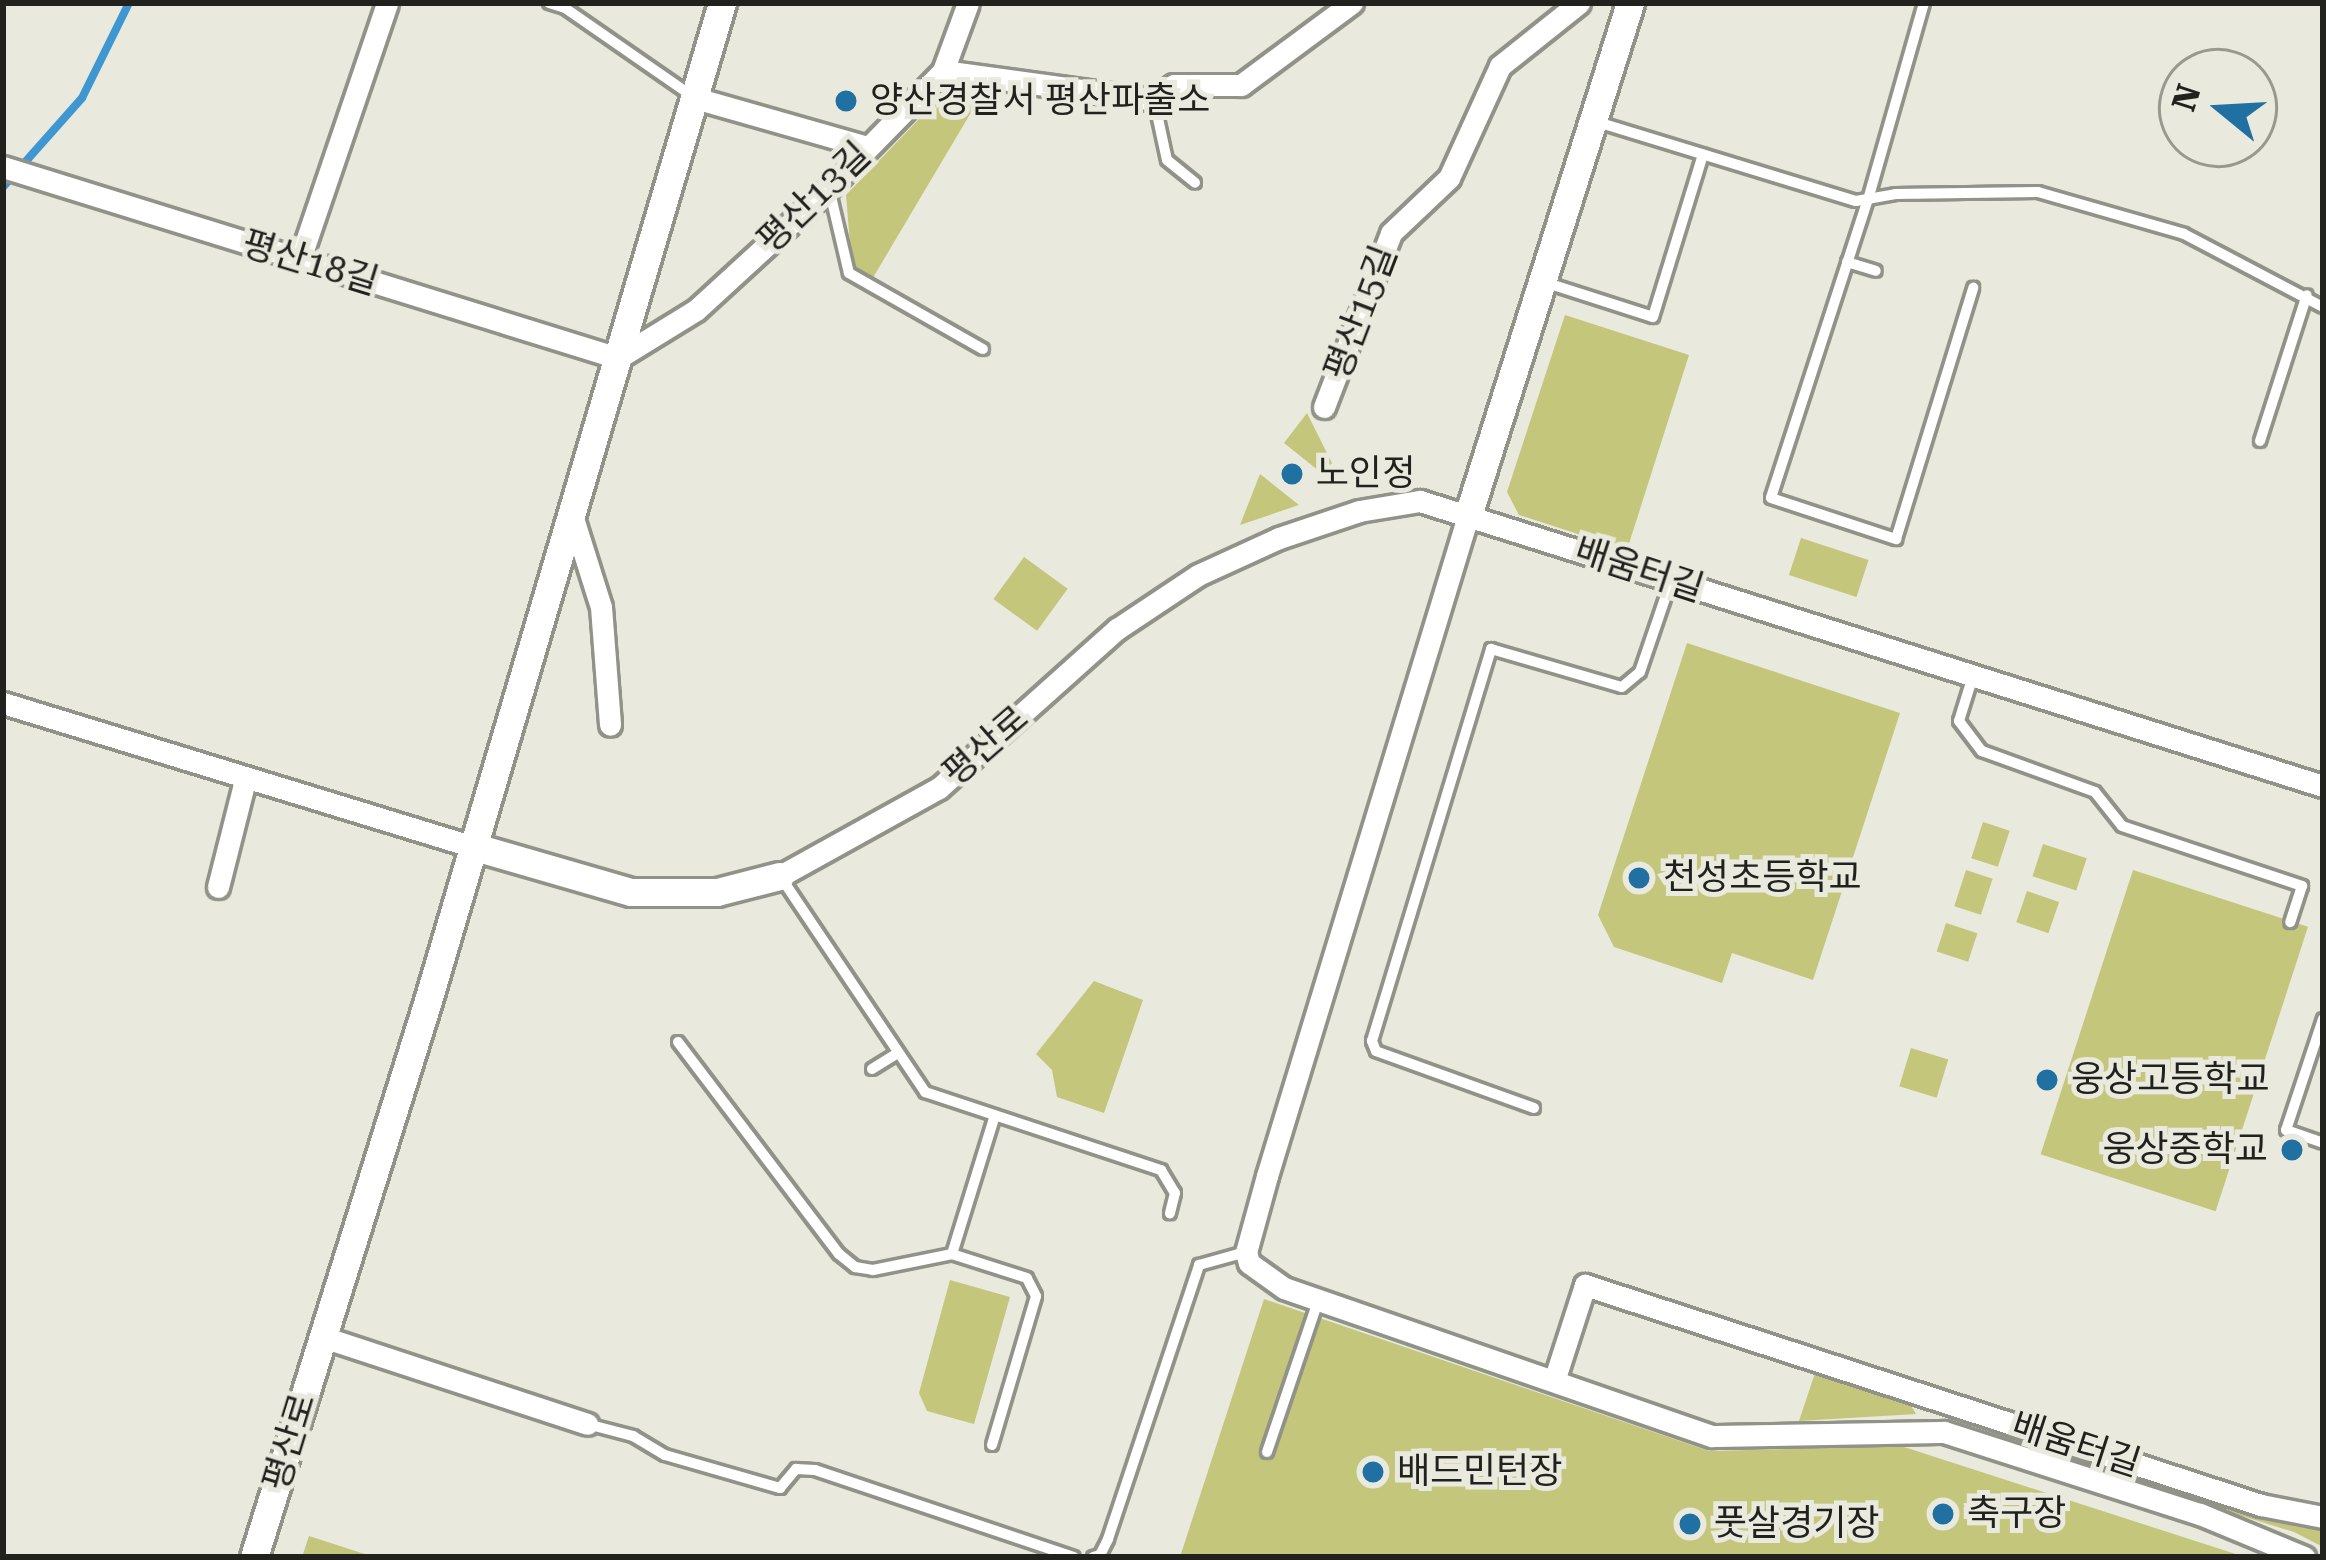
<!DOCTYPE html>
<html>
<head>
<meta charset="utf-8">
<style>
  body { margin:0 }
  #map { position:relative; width:2326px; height:1560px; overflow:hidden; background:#e9e9de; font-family:"Roboto Serif","Noto Sans KR",serif }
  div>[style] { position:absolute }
  .green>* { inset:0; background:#c4c67c; transform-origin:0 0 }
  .stream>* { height:8px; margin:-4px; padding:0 4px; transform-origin:4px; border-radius:4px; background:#3e97d1 }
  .roads { filter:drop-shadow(3px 0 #919288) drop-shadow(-3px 0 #919288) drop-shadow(0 3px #919288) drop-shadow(0 -3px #919288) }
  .service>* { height:10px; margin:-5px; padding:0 5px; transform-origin:5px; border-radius:5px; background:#fff }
  .minor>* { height:21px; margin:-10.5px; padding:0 10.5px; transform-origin:10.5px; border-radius:10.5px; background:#fff }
  .tertiary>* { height:27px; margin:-13.5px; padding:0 13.5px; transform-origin:13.5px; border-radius:13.5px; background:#fff }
  .dots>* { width:33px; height:33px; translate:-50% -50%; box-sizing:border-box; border:6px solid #e9e9de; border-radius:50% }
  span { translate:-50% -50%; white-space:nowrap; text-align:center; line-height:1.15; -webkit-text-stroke:10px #e9e9de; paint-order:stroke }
  .poi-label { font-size:36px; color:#21221e }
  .left { translate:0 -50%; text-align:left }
  .right { translate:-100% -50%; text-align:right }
  .street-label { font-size:36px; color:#21221e }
  .frame { position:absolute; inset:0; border:6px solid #21221e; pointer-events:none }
  .north { position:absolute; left:2158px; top:48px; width:120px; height:120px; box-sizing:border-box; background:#e9e9de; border:3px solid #999991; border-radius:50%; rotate:288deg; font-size:33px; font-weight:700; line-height:48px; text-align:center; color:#21221e }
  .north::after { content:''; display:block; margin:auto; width:42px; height:54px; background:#2071a2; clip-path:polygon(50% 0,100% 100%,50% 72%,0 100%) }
</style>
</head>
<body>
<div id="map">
  <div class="green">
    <div style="clip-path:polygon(947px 90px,979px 99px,871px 281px,852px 268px,846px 195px)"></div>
    <div style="clip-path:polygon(1565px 315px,1689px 355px,1627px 550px,1519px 515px,1507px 492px)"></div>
    <div style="clip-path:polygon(1307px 413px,1332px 463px,1324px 475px,1284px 443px)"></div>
    <div style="clip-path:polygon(1260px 474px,1299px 505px,1240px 525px)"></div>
    <div style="left:1801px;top:538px;width:71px;height:39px;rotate:18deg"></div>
    <div style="left:1024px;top:557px;width:54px;height:52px;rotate:36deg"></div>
    <div style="clip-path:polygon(1687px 643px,1900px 713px,1813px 980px,1732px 953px,1722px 983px,1614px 947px,1598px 915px)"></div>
    <div style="left:1983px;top:822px;width:28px;height:38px;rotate:18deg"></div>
    <div style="left:2043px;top:844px;width:46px;height:34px;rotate:18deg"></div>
    <div style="left:1966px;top:870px;width:28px;height:38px;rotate:18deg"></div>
    <div style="left:2133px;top:870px;width:184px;height:299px;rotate:18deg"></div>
    <div style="left:2027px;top:891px;width:34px;height:33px;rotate:19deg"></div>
    <div style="left:1946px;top:923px;width:33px;height:30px;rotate:18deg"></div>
    <div style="clip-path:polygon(1094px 981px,1143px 1000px,1104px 1113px,1057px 1097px,1052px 1070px,1036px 1054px)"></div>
    <div style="left:1911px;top:1048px;width:39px;height:40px;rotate:17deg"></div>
    <div style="clip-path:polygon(950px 1280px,1010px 1297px,974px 1424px,927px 1411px,919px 1393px)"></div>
    <div style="clip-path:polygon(1264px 1299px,1709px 1451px,1901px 1446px,2245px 1557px,1180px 1557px)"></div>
    <div style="clip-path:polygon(1815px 1373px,1910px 1404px,1916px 1414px,1799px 1421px)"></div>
    <div style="clip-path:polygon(2001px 1433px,2323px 1526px,2323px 1547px,2294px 1532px,1998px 1441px)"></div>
    <div style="clip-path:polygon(309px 1536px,374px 1557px,302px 1557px)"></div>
  </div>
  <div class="stream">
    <div style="left:3px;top:187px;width:119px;rotate:-48.4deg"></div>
    <div style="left:82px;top:98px;width:106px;rotate:-63.7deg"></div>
  </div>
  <div class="roads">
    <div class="service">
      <div style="left:549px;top:3px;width:17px;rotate:17deg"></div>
      <div style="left:565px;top:8px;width:155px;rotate:34.7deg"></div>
      <div style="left:1924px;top:3px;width:204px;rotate:105.9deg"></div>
      <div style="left:1868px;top:199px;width:314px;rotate:108deg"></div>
      <div style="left:1771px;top:498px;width:132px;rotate:18.2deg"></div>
      <div style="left:1896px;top:539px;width:263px;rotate:-72.9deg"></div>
      <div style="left:1154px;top:100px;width:61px;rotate:77.8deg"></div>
      <div style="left:1167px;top:160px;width:36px;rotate:39deg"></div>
      <div style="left:1594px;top:121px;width:274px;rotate:17deg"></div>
      <div style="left:1856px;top:201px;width:40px;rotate:-10deg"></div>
      <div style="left:1895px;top:194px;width:143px;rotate:-0.8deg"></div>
      <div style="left:2038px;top:192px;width:152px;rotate:16deg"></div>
      <div style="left:2184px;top:234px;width:157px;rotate:27.7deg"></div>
      <div style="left:829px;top:188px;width:87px;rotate:76.8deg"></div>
      <div style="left:849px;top:273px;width:154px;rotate:29.6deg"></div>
      <div style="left:1847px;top:262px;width:30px;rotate:17deg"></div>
      <div style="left:1544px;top:282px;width:114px;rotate:17.8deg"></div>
      <div style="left:1653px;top:317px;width:170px;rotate:-72.9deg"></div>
      <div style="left:2260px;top:441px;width:153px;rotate:-72.2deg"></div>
      <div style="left:1973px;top:676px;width:47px;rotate:107.3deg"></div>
      <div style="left:1959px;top:721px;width:38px;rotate:53deg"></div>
      <div style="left:1982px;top:751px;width:120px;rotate:19.9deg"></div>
      <div style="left:2095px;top:792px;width:43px;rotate:51.5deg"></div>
      <div style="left:2122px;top:826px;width:190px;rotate:18.4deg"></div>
      <div style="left:2302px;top:886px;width:38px;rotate:108deg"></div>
      <div style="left:782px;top:879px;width:257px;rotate:56.1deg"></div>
      <div style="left:925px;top:1092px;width:249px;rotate:18.3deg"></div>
      <div style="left:1161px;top:1170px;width:27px;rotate:59deg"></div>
      <div style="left:1175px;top:1193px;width:21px;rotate:104deg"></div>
      <div style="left:2323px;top:1019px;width:117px;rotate:108.4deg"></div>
      <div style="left:2286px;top:1130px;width:39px;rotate:19deg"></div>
      <div style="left:678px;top:1042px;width:266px;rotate:52.8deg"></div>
      <div style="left:839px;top:1254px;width:21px;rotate:39deg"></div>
      <div style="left:855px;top:1267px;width:18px;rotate:9deg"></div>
      <div style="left:873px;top:1270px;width:81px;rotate:-11.4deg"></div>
      <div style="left:872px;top:1069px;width:28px;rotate:-32deg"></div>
      <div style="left:1534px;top:1108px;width:168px;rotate:-160.2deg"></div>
      <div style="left:1376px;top:1051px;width:11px;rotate:-112deg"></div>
      <div style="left:1372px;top:1041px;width:410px;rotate:-73.1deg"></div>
      <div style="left:1491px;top:649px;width:136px;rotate:16.2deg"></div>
      <div style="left:1622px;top:687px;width:23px;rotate:-40deg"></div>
      <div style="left:1640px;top:672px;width:96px;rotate:-71.2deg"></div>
      <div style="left:587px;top:1424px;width:48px;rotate:14.6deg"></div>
      <div style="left:633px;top:1436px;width:37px;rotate:31deg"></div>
      <div style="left:665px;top:1455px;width:120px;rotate:16deg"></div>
      <div style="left:780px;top:1488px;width:25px;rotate:-50deg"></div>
      <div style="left:796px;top:1469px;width:19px;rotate:3deg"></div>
      <div style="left:815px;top:1470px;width:273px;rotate:18.6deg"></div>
      <div style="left:992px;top:1445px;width:155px;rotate:-73.5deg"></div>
      <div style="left:1036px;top:1296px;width:20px;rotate:-117deg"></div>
      <div style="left:1027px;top:1278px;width:79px;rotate:-162.3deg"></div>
      <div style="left:952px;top:1254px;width:145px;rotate:-72.8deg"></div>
      <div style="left:1267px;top:1452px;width:159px;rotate:-71.3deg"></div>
      <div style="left:1093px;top:1557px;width:7px;rotate:-16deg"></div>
      <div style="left:1100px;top:1555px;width:18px;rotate:-63deg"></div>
      <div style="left:1108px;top:1539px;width:289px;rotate:-71.6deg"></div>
      <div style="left:1199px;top:1265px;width:49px;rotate:-15.5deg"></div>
    </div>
    <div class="minor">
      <div style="left:943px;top:71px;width:213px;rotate:7.8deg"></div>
      <div style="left:1154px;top:100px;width:25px;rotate:-37deg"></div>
      <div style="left:1174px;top:85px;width:67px"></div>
      <div style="left:1241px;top:85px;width:138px;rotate:-36.5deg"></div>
      <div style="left:695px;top:98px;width:179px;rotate:15.9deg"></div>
      <div style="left:3px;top:167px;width:644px;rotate:17.25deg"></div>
      <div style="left:618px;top:358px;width:92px;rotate:-31.6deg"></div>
      <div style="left:696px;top:310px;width:180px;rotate:-42.5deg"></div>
      <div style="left:829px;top:188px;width:163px;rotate:-45.7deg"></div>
      <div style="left:943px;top:71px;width:72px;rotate:-69.8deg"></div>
      <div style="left:300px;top:259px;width:270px;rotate:-71.2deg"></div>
      <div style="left:1324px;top:407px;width:186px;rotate:-68.9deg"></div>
      <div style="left:1391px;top:233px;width:80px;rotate:-43.5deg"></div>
      <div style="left:1449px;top:178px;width:123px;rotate:-65.5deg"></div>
      <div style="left:1500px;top:66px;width:101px;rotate:-38.6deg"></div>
      <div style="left:572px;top:515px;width:96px;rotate:72.5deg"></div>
      <div style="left:601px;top:607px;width:118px;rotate:85.6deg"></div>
      <div style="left:1468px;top:516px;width:690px;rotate:106.94deg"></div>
      <div style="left:1267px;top:1176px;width:79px;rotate:105.4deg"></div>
      <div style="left:1246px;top:1252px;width:11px;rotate:75deg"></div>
      <div style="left:1249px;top:1263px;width:43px;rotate:35.5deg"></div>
      <div style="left:1284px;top:1288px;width:453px;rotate:19.1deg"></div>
      <div style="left:1712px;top:1436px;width:232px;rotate:-1deg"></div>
      <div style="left:1944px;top:1432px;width:269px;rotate:17.8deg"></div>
      <div style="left:2200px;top:1514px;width:113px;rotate:22.5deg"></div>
      <div style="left:3px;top:703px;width:493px;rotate:17deg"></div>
      <div style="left:780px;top:876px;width:182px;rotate:-29deg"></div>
      <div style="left:939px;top:788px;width:239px;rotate:-41.8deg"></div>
      <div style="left:1117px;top:629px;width:97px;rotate:-33.7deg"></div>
      <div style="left:1198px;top:575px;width:89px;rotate:-24.6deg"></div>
      <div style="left:1279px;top:538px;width:84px;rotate:-18.6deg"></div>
      <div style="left:1359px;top:511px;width:62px;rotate:-9.3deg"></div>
      <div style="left:1420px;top:501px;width:947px;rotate:17.52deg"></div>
      <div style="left:218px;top:887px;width:110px;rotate:-75.8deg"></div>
      <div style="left:323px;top:1337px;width:278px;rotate:18.2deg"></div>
      <div style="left:1554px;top:1381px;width:101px;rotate:-72.1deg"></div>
      <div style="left:1585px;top:1285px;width:711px;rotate:18.03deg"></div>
      <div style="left:2261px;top:1505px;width:63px;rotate:11deg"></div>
    </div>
    <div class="tertiary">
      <div style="left:1468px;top:516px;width:538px;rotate:-72.47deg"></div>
      <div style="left:475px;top:847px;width:162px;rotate:16.1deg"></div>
      <div style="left:631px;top:892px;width:86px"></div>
      <div style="left:717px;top:892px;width:65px;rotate:-14.3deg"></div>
      <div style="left:254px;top:1557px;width:579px;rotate:-72.63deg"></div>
      <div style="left:427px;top:1004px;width:1044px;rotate:-73.58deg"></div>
    </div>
  </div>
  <div class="dots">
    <div style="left:846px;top:101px;background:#2071a2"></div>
    <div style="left:1292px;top:474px;background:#2071a2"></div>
    <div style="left:1639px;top:878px;background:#2071a2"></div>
    <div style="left:2047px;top:1080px;background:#2071a2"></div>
    <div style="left:2292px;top:1150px;background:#2071a2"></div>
    <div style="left:1373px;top:1472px;background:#2071a2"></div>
    <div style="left:1943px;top:1514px;background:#2071a2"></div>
    <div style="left:1690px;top:1524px;background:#2071a2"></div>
  </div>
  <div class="poi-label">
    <span class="left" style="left:870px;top:101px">양산경찰서 평산파출소</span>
    <span class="left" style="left:1316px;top:474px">노인정</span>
    <span class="left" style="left:1663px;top:878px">천성초등학교</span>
    <span class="left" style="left:2071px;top:1080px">웅상고등학교</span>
    <span class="right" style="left:2268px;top:1150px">웅상중학교</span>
    <span class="left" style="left:1397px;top:1472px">배드민턴장</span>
    <span class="left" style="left:1967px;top:1514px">축구장</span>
    <span class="left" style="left:1714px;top:1524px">풋살경기장</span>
  </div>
  <div class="street-label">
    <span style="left:814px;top:198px;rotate:-44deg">평산13길</span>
    <span style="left:310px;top:263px;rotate:17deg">평산18길</span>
    <span style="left:1361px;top:313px;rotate:-69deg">평산15길</span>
    <span style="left:1639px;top:570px;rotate:18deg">배움터길</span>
    <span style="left:986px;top:746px;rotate:-41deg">평산로</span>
    <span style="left:290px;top:1442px;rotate:-73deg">평산로</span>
    <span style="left:2076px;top:1445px;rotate:18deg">배움터길</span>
  </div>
  <div class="frame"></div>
  <div class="north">N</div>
</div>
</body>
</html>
